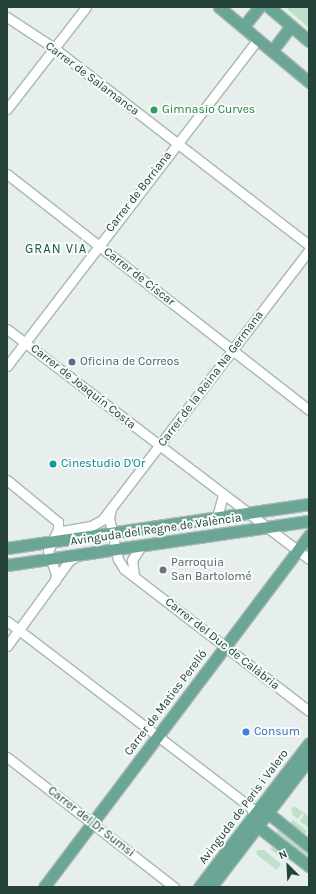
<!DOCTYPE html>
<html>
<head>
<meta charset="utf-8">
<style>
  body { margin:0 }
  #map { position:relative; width:316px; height:894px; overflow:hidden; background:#e6efeb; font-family:Karla,sans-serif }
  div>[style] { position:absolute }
  .green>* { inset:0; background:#bfe0c8; transform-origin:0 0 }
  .roads { filter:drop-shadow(1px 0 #a8b8b2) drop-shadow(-1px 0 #a8b8b2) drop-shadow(0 1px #a8b8b2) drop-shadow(0 -1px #a8b8b2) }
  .minor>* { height:9px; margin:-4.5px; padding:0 4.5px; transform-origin:4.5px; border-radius:4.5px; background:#fff }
  .major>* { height:11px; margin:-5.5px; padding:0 5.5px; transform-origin:5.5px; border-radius:5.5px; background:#6aa596 }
  .dots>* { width:11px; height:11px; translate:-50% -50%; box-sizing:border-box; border:2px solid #f7fbf9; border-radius:50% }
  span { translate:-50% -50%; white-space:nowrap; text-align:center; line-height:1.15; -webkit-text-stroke:4px #f7fbf9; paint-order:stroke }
  .street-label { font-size:12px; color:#24423a }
  .leisure-label { font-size:12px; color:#27864d }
  .left { translate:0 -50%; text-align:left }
  .service-label { font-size:12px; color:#4e5e75 }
  .culture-label { font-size:12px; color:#0d838f }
  .worship-label { font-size:12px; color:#5b616d }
  .shop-label { font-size:12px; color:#366cbe }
  .neighbourhood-label { font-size:13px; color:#1f5548; letter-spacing:1px }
  .frame { position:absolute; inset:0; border:8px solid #24423a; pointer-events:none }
  .north { position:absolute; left:268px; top:846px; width:40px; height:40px; -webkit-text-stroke:3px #f7fbf9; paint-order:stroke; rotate:336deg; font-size:11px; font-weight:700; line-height:16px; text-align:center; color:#24423a }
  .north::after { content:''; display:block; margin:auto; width:14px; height:18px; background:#24423a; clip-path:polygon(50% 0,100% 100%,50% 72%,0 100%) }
</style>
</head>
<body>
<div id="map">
  <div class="green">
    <div style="clip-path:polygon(285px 7px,309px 7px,309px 28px)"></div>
    <div style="clip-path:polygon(294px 806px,309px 816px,309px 828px,300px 821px,304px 815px,302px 813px,298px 819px,293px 815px,291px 809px)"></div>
    <div style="left:293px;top:820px;width:18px;height:5px;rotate:38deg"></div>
    <div style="clip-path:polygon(279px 829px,309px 853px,309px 860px,275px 834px)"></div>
    <div style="left:273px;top:846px;width:18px;height:4px;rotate:38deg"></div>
    <div style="clip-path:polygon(259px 850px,264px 850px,281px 864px,277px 870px,257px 855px,256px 851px)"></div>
  </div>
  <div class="roads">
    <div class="minor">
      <div style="left:7px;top:17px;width:56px;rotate:33.4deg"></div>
      <div style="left:54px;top:48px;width:322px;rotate:37.7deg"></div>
      <div style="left:7px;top:109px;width:129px;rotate:-52.2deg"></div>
      <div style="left:7px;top:174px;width:383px;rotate:38deg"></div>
      <div style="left:7px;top:329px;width:380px;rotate:37.3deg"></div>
      <div style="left:7px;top:366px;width:412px;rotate:-52.5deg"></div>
      <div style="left:7px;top:480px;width:66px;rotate:39.5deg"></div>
      <div style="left:58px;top:522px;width:7px;rotate:90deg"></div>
      <div style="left:58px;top:529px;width:24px;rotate:114deg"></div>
      <div style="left:48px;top:551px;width:24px;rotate:71deg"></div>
      <div style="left:56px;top:574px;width:7px;rotate:98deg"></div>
      <div style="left:111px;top:509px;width:9px;rotate:103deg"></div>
      <div style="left:109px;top:518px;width:18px;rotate:77deg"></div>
      <div style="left:113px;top:536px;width:24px;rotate:78deg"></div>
      <div style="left:118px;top:559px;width:12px;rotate:59deg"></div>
      <div style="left:124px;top:569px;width:233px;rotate:37.5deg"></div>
      <div style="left:217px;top:517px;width:23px;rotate:-75deg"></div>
      <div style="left:54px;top:538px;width:11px;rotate:-41deg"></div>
      <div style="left:62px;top:531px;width:29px;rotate:-10deg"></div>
      <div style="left:91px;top:526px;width:13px;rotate:-29deg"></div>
      <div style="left:102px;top:520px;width:340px;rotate:-52.5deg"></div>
      <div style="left:134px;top:576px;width:16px;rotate:-97deg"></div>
      <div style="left:132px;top:560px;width:17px;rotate:-57deg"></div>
      <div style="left:7px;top:621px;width:303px;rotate:37.4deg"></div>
      <div style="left:248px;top:805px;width:6px;rotate:45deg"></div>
      <div style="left:252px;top:809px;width:12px;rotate:81deg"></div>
      <div style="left:7px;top:646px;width:105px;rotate:-53.9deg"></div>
      <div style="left:69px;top:561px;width:11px;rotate:-34deg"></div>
      <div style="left:7px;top:757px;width:212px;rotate:37.9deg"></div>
    </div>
    <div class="major">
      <div style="left:219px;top:7px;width:117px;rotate:39.8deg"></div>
      <div style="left:269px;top:7px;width:52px;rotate:40.4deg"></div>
      <div style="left:243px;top:27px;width:26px;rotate:-51deg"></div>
      <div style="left:272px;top:51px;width:31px;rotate:-53deg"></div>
      <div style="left:7px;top:548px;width:305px;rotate:-8.3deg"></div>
      <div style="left:7px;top:565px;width:305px;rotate:-8.3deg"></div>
      <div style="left:263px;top:809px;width:59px;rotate:38.8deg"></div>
      <div style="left:257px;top:826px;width:66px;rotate:37.6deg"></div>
      <div style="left:44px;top:887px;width:441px;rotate:-53deg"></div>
      <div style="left:199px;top:887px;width:181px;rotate:-52.6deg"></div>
      <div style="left:211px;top:887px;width:161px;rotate:-52.6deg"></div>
    </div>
  </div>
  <div class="dots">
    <div style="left:154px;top:110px;background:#2e9e5b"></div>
    <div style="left:72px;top:362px;background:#5c6f8a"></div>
    <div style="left:53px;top:464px;background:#0f9aa8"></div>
    <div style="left:163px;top:570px;background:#6b7280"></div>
    <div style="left:246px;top:732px;background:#3f7fe0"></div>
  </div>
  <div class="street-label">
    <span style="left:92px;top:79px;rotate:37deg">Carrer de Salamanca</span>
    <span style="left:139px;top:192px;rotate:-52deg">Carrer de Borriana</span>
    <span style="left:139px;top:277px;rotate:38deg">Carrer de Císcar</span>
    <span style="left:211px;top:379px;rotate:-53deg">Carrer de la Reina Na Germana</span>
    <span style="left:83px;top:387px;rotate:38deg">Carrer de Joaquín Costa</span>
    <span style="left:156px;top:530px;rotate:-8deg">Avinguda del Regne de València</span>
    <span style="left:222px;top:644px;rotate:38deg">Carrer del Duc de Calàbria</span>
    <span style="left:166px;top:703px;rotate:-53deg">Carrer de Maties Perelló</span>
    <span style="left:244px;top:807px;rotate:-53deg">Avinguda de Peris i Valero</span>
    <span style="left:91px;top:822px;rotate:38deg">Carrer del Dr Sumsi</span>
  </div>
  <div class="leisure-label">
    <span class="left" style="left:162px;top:110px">Gimnasio Curves</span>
  </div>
  <div class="service-label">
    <span class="left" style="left:80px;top:362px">Oficina de Correos</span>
  </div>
  <div class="culture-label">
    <span class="left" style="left:61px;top:464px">Cinestudio D'Or</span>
  </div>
  <div class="worship-label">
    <span class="left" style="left:171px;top:570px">Parroquia<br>San Bartolomé</span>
  </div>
  <div class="shop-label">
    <span class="left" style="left:254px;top:732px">Consum</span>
  </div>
  <div class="neighbourhood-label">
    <span style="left:56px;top:249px">GRAN VIA</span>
  </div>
  <div class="frame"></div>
  <div class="north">N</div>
</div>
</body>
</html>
